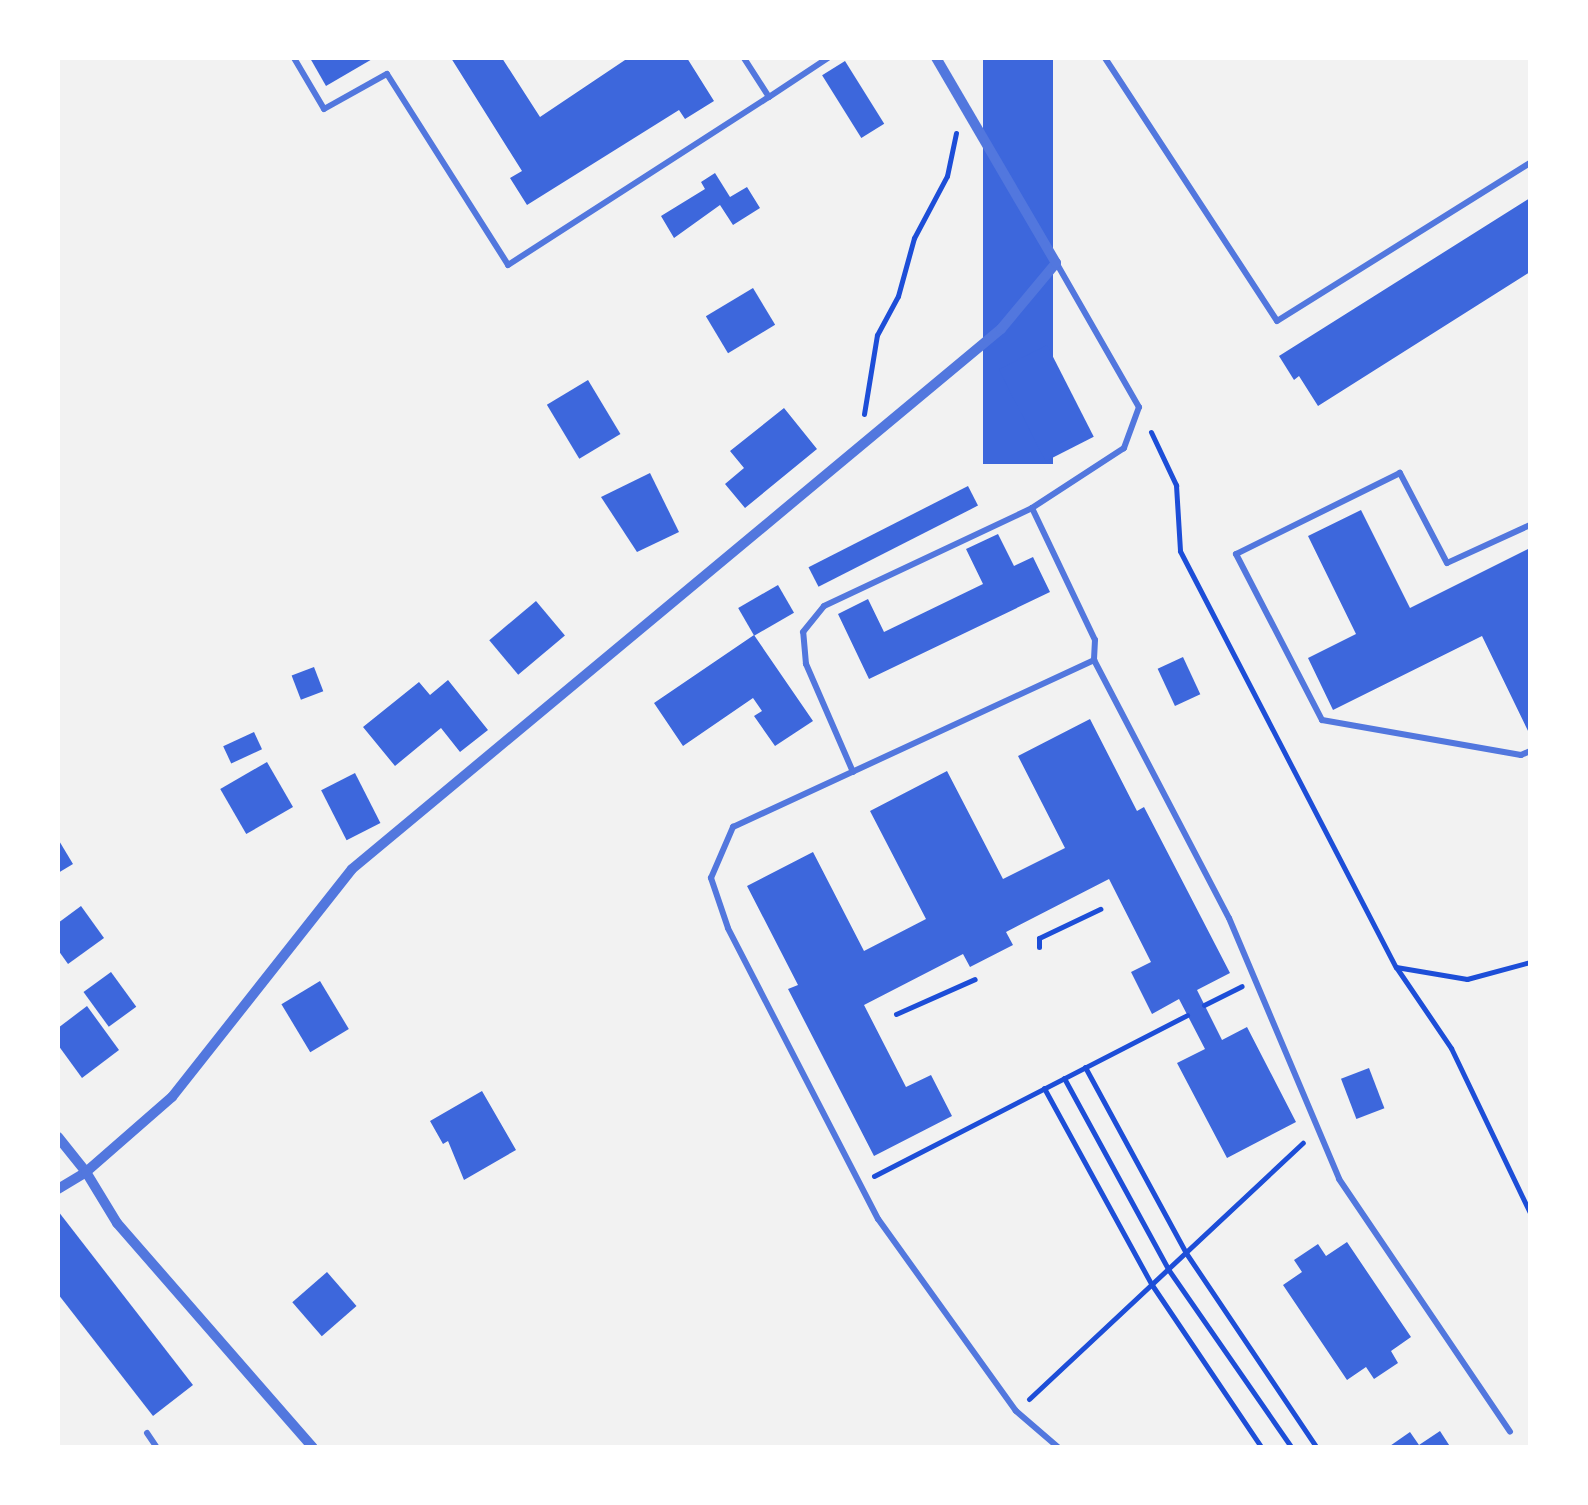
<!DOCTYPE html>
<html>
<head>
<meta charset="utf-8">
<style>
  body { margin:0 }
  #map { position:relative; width:1588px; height:1505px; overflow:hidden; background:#f2f2f2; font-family:"Roboto Condensed",sans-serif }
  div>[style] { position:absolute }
  .building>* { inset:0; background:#3d67dc; transform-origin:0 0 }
  .path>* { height:5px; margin:-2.5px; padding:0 2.5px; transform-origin:2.5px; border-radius:2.5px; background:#1d4ed8 }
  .service>* { height:6px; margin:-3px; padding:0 3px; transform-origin:3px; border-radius:3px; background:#5277de }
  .minor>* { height:10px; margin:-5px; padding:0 5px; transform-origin:5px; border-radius:5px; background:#5277de }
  span { translate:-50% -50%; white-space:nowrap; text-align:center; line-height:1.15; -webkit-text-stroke:9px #fff; paint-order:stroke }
  .frame { position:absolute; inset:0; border:60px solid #fff; pointer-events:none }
</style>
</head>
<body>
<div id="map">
  <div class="building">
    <div style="clip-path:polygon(310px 58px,374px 58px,326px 86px)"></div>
    <div style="clip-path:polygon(451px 58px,502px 58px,540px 117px,628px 58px,687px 58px,714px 101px,685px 119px,679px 110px,527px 205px,510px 178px,522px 171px)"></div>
    <div style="left:983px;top:58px;width:70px;height:406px"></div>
    <div style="left:845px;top:61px;width:74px;height:27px;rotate:58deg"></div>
    <div style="clip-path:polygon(715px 173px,730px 197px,747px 187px,760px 208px,733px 225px,720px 205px,674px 238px,661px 216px,705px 189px,701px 182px)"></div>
    <div style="clip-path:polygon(1530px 198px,1530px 272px,1318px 406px,1299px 376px,1294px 380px,1279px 356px)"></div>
    <div style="left:753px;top:288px;width:43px;height:55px;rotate:59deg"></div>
    <div style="left:1047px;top:345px;width:103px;height:54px;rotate:63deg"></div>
    <div style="left:588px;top:380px;width:63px;height:48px;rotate:59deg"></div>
    <div style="clip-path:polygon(784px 408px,817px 449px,745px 508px,725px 484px,744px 468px,730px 451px)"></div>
    <div style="clip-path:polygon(650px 473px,679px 532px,637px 552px,601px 497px)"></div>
    <div style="left:968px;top:486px;width:22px;height:179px;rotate:63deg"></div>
    <div style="clip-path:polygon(1361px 510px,1410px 608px,1530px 548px,1530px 735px,1482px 636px,1333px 710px,1308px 658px,1356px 634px,1308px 536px)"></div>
    <div style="clip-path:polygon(998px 534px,1014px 566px,1033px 557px,1050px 592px,869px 679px,838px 614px,868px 599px,884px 632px,983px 584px,966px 549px)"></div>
    <div style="left:778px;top:585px;width:32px;height:46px;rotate:60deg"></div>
    <div style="left:536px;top:601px;width:45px;height:61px;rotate:50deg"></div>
    <div style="clip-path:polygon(754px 635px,813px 721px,775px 746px,754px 716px,762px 711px,753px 698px,683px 746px,654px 703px)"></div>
    <div style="left:1183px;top:657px;width:41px;height:28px;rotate:65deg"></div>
    <div style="left:314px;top:667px;width:26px;height:24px;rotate:69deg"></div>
    <div style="clip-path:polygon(448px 680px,488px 730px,460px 752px,441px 728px,395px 766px,363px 727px,419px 682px,430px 695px)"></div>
    <div style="clip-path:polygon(1090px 719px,1137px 811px,1144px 807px,1230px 973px,1197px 990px,1222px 1040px,1247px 1027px,1296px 1122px,1227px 1158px,1177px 1063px,1205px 1049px,1179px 999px,1152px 1014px,1131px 972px,1151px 962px,1109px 879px,1006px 932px,1013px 945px,970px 967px,963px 954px,864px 1005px,906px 1087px,931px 1075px,952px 1116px,874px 1156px,788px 989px,798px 985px,747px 886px,813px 852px,864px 951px,926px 919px,870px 811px,947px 771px,1003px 879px,1065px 848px,1018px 756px)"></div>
    <div style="left:254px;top:732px;width:19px;height:34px;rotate:65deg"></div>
    <div style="left:267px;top:762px;width:52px;height:54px;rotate:60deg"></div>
    <div style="left:355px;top:773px;width:56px;height:38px;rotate:63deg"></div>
    <div style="clip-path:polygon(58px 839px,73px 864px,58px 873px)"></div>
    <div style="clip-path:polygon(81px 906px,104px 938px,68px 964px,58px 950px,58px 923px)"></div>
    <div style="left:111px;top:972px;width:43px;height:34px;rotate:54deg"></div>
    <div style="left:320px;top:981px;width:56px;height:45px;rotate:59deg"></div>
    <div style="clip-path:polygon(87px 1006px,119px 1050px,82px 1078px,58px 1045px,58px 1028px)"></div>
    <div style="left:1369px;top:1068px;width:43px;height:30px;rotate:69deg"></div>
    <div style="clip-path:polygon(482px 1091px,516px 1150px,464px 1180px,448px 1141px,443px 1144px,430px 1121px)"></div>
    <div style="clip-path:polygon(58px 1211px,193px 1385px,153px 1416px,58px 1294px)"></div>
    <div style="clip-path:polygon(1347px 1242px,1411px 1337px,1391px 1351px,1398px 1363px,1374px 1379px,1366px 1367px,1347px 1380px,1283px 1285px,1302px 1272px,1294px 1260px,1318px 1244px,1326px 1256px)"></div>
    <div style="left:327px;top:1272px;width:45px;height:46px;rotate:49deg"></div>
    <div style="clip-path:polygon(1440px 1431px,1451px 1448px,1387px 1448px,1410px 1432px,1419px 1445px)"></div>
  </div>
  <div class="path">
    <div style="left:864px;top:414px;width:80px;rotate:-80.7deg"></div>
    <div style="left:877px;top:335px;width:44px;rotate:-61.7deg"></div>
    <div style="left:898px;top:296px;width:60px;rotate:-74.6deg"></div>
    <div style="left:914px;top:238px;width:70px;rotate:-62deg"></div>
    <div style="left:947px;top:176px;width:44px;rotate:-78.2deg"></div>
    <div style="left:1151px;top:432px;width:59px;rotate:64.7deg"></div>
    <div style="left:1176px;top:485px;width:66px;rotate:86.5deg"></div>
    <div style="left:1180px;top:551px;width:469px;rotate:62.6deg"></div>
    <div style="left:1396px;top:967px;width:72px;rotate:9.6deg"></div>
    <div style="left:1467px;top:979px;width:65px;rotate:-15.1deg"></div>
    <div style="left:1039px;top:947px;width:9px;rotate:-90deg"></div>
    <div style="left:1039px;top:938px;width:68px;rotate:-25.4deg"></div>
    <div style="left:1396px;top:967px;width:98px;rotate:55.8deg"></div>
    <div style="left:1451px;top:1048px;width:183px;rotate:64.4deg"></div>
    <div style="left:1204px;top:1005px;width:42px;rotate:-26.6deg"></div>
    <div style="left:896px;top:1014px;width:86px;rotate:-23.9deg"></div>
    <div style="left:1085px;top:1067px;width:212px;rotate:61.5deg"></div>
    <div style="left:1186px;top:1253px;width:235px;rotate:56.1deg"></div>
    <div style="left:1064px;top:1078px;width:217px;rotate:61.4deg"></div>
    <div style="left:1168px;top:1269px;width:218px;rotate:55.3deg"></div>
    <div style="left:1044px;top:1088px;width:225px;rotate:61.3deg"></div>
    <div style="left:1152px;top:1285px;width:197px;rotate:56deg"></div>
    <div style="left:874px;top:1176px;width:352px;rotate:-27.2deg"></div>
    <div style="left:1029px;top:1399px;width:375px;rotate:-43.1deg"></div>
  </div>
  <div class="service">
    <div style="left:294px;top:58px;width:59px;rotate:59.5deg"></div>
    <div style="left:324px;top:109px;width:72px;rotate:-29.1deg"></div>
    <div style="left:387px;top:74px;width:226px;rotate:57.6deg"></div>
    <div style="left:508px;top:265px;width:310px;rotate:-32.8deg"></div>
    <div style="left:769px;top:97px;width:46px;rotate:-122.7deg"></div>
    <div style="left:1105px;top:58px;width:314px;rotate:56.8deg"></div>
    <div style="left:1277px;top:321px;width:298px;rotate:-32deg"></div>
    <div style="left:769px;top:97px;width:71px;rotate:-33.5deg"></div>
    <div style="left:1057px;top:264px;width:165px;rotate:60.2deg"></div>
    <div style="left:1139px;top:407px;width:44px;rotate:110.1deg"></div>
    <div style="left:1124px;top:448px;width:110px;rotate:146.9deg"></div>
    <div style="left:1032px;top:508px;width:146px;rotate:64.5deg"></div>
    <div style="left:1095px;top:640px;width:20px;rotate:93deg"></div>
    <div style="left:1530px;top:525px;width:91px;rotate:155.4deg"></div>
    <div style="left:1447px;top:563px;width:102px;rotate:-117.6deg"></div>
    <div style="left:1400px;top:473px;width:183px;rotate:153.7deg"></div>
    <div style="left:1236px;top:554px;width:187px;rotate:62.6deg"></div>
    <div style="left:1322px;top:720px;width:202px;rotate:10deg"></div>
    <div style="left:1521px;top:755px;width:10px;rotate:-24deg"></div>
    <div style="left:853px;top:772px;width:118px;rotate:-113.5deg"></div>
    <div style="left:806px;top:664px;width:32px;rotate:-95deg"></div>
    <div style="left:803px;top:632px;width:33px;rotate:-51deg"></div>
    <div style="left:824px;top:606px;width:230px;rotate:-25.2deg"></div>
    <div style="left:147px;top:1433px;width:18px;rotate:56deg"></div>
    <div style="left:1059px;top:1448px;width:57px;rotate:-139.3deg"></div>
    <div style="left:1016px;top:1411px;width:236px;rotate:-125.7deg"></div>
    <div style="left:878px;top:1219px;width:327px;rotate:-117.3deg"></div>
    <div style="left:728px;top:928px;width:53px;rotate:-108.8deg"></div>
    <div style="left:711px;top:878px;width:56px;rotate:-66.7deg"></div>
    <div style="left:733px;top:827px;width:398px;rotate:-24.8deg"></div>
    <div style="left:1094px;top:660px;width:291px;rotate:62.4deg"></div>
    <div style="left:1229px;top:918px;width:283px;rotate:67.1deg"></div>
    <div style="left:1339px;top:1179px;width:305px;rotate:55.9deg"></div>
  </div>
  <div class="minor">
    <div style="left:58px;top:1137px;width:45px;rotate:51.3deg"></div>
    <div style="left:86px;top:1172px;width:114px;rotate:-41.1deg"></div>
    <div style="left:172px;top:1097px;width:290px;rotate:-51.7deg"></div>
    <div style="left:352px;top:869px;width:844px;rotate:-39.76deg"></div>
    <div style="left:1001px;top:329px;width:86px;rotate:-50.2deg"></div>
    <div style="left:1056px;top:263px;width:238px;rotate:-120.3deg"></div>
    <div style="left:58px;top:1189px;width:33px;rotate:-31deg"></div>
    <div style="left:86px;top:1172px;width:60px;rotate:58.7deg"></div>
    <div style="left:117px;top:1223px;width:298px;rotate:48.9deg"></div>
  </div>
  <div class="frame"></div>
</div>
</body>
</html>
